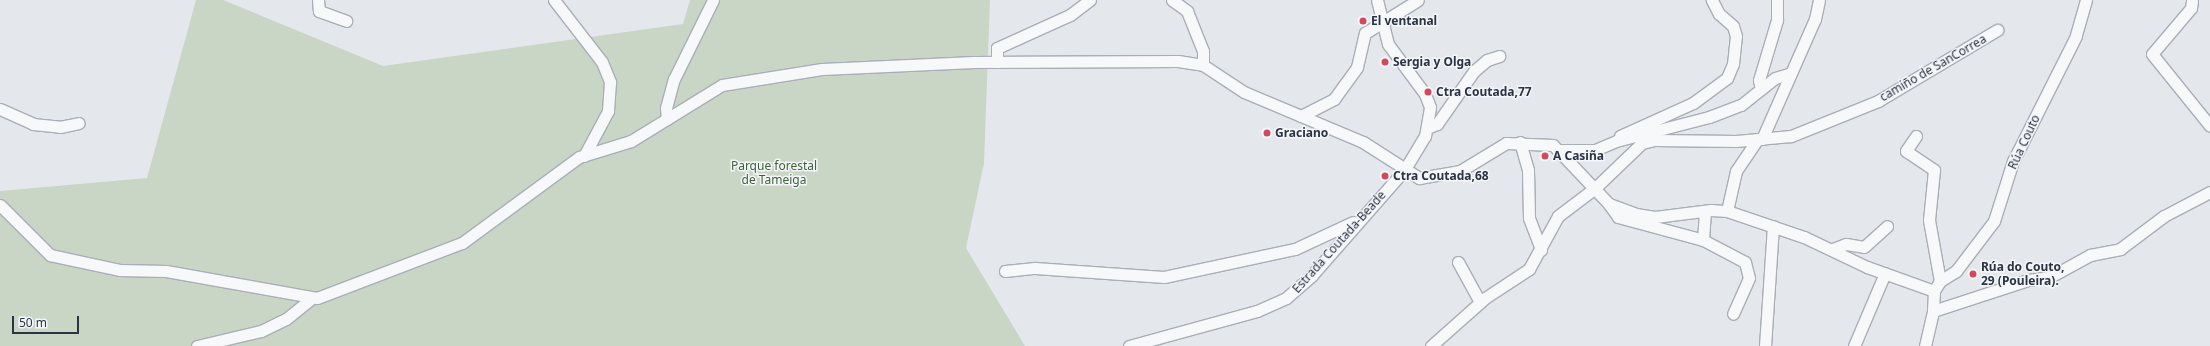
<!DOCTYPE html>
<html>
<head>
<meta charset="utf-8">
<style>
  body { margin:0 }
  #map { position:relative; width:2210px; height:346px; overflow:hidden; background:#e4e7ec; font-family:"Noto Sans",sans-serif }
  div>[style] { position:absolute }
  .green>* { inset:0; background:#c9d6c5 }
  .roads { filter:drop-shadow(1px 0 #a9aeb7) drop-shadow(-1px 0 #a9aeb7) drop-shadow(0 1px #a9aeb7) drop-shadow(0 -1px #a9aeb7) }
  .minor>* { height:11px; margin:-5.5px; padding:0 5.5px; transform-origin:5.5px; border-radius:5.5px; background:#f7f8fa }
  .dots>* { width:11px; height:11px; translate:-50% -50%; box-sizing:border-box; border:2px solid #f4f6f9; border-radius:50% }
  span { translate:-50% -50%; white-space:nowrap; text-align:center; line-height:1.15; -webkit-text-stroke:3px #f4f6f9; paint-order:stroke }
  .poi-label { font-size:12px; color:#2b3445; font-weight:700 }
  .left { translate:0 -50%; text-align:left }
  .street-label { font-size:12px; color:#2b3445 }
  .park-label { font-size:12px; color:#3f6138 }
  .scale { position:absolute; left:12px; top:316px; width:67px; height:18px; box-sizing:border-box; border:2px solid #2b3445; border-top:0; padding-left:5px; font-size:12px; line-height:14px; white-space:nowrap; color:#2b3445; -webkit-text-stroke:3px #f4f6f9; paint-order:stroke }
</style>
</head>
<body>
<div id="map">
  <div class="green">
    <div style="clip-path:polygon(196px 0,223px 0,383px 66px,683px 24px,690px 0,990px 0,984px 163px,966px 248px,1025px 346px,0 346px,0 191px,147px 178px)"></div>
  </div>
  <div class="roads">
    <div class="minor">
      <div style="left:318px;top:0;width:11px;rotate:85deg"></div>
      <div style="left:319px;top:11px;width:29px;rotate:20deg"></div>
      <div style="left:554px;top:0;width:78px;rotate:52.3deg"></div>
      <div style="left:602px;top:62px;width:22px;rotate:68deg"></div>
      <div style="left:610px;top:82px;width:29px;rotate:94deg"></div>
      <div style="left:608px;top:111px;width:51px;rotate:118.1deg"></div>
      <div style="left:1172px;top:0;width:19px;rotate:36deg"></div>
      <div style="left:1187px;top:11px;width:43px;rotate:68.2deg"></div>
      <div style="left:1203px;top:51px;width:14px;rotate:90deg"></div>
      <div style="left:2086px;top:0;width:37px;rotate:106deg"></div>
      <div style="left:2076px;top:36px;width:140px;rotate:116.7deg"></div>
      <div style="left:2013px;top:161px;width:63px;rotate:107.6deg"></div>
      <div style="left:1994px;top:221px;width:63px;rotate:127.2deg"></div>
      <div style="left:1956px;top:271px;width:19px;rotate:148deg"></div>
      <div style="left:1940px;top:281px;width:12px;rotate:121deg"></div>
      <div style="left:1934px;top:291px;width:20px;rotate:93deg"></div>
      <div style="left:1933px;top:311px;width:100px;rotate:-18.1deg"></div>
      <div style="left:2028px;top:280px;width:22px;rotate:-8deg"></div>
      <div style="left:2050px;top:277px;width:46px;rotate:-28.8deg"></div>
      <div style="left:2090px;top:255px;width:31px;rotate:-11deg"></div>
      <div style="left:2120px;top:249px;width:55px;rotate:-36.9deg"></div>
      <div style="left:2164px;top:216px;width:52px;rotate:-27.6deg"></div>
      <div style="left:2192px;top:1px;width:7px;rotate:98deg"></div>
      <div style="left:2191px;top:8px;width:60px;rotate:130.3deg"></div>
      <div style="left:2152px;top:54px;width:92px;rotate:51.1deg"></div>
      <div style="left:997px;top:62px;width:14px;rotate:-90deg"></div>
      <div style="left:997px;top:48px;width:80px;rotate:-24.3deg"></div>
      <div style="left:1070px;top:15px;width:25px;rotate:-37deg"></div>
      <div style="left:1761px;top:89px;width:9px;rotate:-103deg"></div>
      <div style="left:1759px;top:80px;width:63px;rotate:-73.3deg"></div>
      <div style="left:1777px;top:20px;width:20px;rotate:-90deg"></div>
      <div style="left:0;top:109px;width:36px;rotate:24deg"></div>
      <div style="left:33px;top:124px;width:27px;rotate:6deg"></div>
      <div style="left:60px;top:127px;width:19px;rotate:-12deg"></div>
      <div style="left:1301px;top:116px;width:37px;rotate:-27deg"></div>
      <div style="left:1334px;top:99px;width:39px;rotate:-54deg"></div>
      <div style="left:1357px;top:67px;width:35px;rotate:-77deg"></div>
      <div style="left:1365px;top:33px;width:62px;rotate:-31.9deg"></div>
      <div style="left:667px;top:119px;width:11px;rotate:-95deg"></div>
      <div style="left:666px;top:108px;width:30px;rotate:-75deg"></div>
      <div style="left:674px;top:79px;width:88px;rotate:-63.7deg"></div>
      <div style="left:1427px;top:128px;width:11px;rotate:-22deg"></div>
      <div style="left:1437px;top:124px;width:65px;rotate:-55.1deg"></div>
      <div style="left:1474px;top:71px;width:17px;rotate:-40deg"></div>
      <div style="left:1487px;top:60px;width:13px;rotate:-18deg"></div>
      <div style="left:1620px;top:136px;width:80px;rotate:-24.3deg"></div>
      <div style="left:1693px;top:103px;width:42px;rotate:-36.3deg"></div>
      <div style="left:1727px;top:78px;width:15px;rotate:-67deg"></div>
      <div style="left:1733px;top:64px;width:28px;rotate:-84deg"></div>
      <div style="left:1736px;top:36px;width:10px;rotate:-107deg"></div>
      <div style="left:1733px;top:26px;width:18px;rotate:-139deg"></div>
      <div style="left:1719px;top:14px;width:16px;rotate:-117deg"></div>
      <div style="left:1916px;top:136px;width:18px;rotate:124deg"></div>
      <div style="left:1906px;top:151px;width:34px;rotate:34deg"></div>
      <div style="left:1934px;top:170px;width:50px;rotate:95.7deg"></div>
      <div style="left:1929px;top:220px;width:62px;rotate:79.8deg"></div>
      <div style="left:1762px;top:139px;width:131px;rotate:-66.2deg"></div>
      <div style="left:1815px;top:19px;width:19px;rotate:-78deg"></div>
      <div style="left:1520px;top:142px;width:29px;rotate:74deg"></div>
      <div style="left:1528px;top:170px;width:48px;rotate:88.8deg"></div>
      <div style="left:1529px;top:218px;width:34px;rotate:69deg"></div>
      <div style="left:1561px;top:150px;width:34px"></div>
      <div style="left:1595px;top:150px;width:23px;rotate:-23deg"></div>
      <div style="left:1616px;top:141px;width:96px;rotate:-14.5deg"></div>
      <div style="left:1709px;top:117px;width:34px;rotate:-21deg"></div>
      <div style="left:1741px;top:105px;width:43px;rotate:-38.5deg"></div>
      <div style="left:1775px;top:78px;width:14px;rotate:-17deg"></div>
      <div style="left:1609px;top:204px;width:16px;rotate:55deg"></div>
      <div style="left:1618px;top:217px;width:88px;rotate:15.1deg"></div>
      <div style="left:1703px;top:240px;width:47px;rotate:27.6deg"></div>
      <div style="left:1745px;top:262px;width:16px;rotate:76deg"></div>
      <div style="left:1749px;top:278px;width:39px;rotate:114deg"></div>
      <div style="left:0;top:205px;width:71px;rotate:45deg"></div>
      <div style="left:50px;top:255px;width:72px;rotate:12.1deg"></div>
      <div style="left:120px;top:270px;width:46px;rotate:1.2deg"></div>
      <div style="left:166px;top:271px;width:153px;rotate:10.1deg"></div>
      <div style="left:317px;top:298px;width:155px;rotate:-20.8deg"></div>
      <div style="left:462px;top:243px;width:145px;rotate:-36.3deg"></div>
      <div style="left:579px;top:157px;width:54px;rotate:-17.1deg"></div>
      <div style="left:631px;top:141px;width:107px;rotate:-31.6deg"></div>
      <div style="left:722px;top:85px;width:101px;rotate:-9.1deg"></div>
      <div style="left:822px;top:69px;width:152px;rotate:-2.6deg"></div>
      <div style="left:974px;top:62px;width:204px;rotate:-0.3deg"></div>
      <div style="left:1178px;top:61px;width:25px;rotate:9deg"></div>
      <div style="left:1203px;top:65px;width:49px;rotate:33.4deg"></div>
      <div style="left:1244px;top:92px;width:129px;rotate:22.8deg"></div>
      <div style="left:1363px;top:142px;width:67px;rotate:32.7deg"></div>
      <div style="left:1419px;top:178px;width:42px;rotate:-9.7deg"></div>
      <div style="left:1460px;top:171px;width:54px;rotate:-31.3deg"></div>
      <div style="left:1506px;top:143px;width:47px;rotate:2.4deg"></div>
      <div style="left:1553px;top:145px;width:81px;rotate:46.5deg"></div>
      <div style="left:1609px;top:204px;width:29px;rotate:20deg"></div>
      <div style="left:1636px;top:214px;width:19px;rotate:9deg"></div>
      <div style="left:1655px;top:217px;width:56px;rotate:-7.1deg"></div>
      <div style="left:1711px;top:210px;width:16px;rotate:4deg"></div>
      <div style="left:1727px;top:211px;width:81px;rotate:18.7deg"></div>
      <div style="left:1804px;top:237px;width:70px;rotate:25.5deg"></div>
      <div style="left:1867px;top:267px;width:71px;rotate:19.7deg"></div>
      <div style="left:1727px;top:211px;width:41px;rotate:-77.3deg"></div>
      <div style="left:1736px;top:171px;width:37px;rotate:-56deg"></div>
      <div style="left:1703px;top:240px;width:29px;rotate:-86deg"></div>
      <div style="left:1833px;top:249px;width:14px;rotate:-21deg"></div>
      <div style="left:1846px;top:244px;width:18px;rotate:9deg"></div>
      <div style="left:1864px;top:247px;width:31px;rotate:-42deg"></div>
      <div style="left:1458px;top:262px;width:46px;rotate:61.2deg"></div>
      <div style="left:1005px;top:271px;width:30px;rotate:-6deg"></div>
      <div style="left:1035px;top:268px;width:129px;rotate:4deg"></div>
      <div style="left:1164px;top:277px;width:134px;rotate:-12.1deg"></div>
      <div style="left:1295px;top:249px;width:64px;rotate:-25deg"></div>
      <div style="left:197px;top:346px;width:66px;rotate:-13.2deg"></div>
      <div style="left:261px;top:331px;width:28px;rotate:-26deg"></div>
      <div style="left:286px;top:319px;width:33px;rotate:-39deg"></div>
      <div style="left:1129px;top:346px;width:133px;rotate:-15.3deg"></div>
      <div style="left:1257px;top:311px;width:32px;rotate:-24deg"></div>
      <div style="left:1286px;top:298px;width:35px;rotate:-41deg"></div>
      <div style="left:1312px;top:275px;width:141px;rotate:-48.7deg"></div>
      <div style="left:1405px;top:169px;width:39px;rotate:-59deg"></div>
      <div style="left:1425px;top:136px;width:29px;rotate:-80deg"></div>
      <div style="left:1430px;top:107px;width:14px;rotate:-111deg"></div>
      <div style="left:1425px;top:94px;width:62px;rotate:-126.5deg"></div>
      <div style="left:1388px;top:44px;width:45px;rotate:-104deg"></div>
      <div style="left:1431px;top:346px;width:72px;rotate:-41.6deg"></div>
      <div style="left:1485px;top:298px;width:53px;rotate:-33.4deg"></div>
      <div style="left:1529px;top:269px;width:60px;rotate:-61.3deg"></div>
      <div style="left:1558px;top:216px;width:46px;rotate:-37.1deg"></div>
      <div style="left:1595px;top:188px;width:65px;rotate:-43.8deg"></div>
      <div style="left:1642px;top:143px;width:12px;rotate:-14deg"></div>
      <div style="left:1654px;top:140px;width:82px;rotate:0.7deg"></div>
      <div style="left:1736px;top:141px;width:55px;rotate:-5.2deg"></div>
      <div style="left:1791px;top:136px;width:94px;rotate:-21.9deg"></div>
      <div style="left:1878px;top:101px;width:139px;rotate:-30.8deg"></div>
      <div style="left:1765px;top:346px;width:120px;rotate:-86.2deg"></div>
      <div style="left:1854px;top:346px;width:79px;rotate:-67deg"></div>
      <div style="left:1925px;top:346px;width:36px;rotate:-77deg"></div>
    </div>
  </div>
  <div class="dots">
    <div style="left:1363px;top:21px;background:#d1495b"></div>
    <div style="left:1385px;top:62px;background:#d1495b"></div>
    <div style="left:1428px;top:92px;background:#d1495b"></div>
    <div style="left:1267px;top:133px;background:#d1495b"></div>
    <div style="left:1545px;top:156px;background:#d1495b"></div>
    <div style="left:1385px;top:176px;background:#d1495b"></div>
    <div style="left:1973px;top:274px;background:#d1495b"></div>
  </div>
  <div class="poi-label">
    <span class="left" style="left:1371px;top:21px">El ventanal</span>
    <span class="left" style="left:1393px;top:62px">Sergia y Olga</span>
    <span class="left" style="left:1436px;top:92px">Ctra Coutada,77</span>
    <span class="left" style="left:1275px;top:133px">Graciano</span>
    <span class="left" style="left:1553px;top:156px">A Casiña</span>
    <span class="left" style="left:1393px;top:176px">Ctra Coutada,68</span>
    <span class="left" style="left:1981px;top:274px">Rúa do Couto,<br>29 (Pouleira).</span>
  </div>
  <div class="street-label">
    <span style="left:1933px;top:68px;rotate:-30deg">camiño de SanCorrea</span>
    <span style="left:2024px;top:142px;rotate:-65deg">Rúa Couto</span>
    <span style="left:1339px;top:242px;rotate:-48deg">Estrada Coutada-Beade</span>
  </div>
  <div class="park-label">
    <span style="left:774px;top:173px">Parque forestal<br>de Tameiga</span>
  </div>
  <div class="scale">50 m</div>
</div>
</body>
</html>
